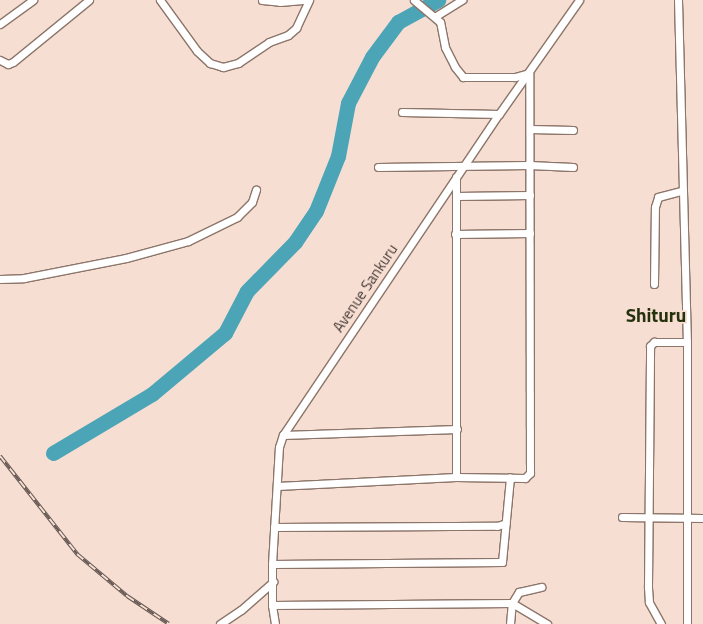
<!DOCTYPE html>
<html>
<head>
<meta charset="utf-8">
<style>
  body { margin:0 }
  #map { position:relative; width:703px; height:624px; overflow:hidden; background:#f7ded2; font-family:"Titillium Web",sans-serif }
  div>[style] { position:absolute }
  .river>* { height:15px; margin:-7.5px; padding:0 7.5px; transform-origin:7.5px; border-radius:7.5px; background:#4ca4b7 }
  .roads { filter:drop-shadow(1px 0 #8c756a) drop-shadow(-1px 0 #8c756a) drop-shadow(0 1px #8c756a) drop-shadow(0 -1px #8c756a) }
  .street>* { height:7px; margin:-3.5px; padding:0 3.5px; transform-origin:3.5px; border-radius:3.5px; background:#fff }
  .rail>* { height:4px; margin-top:-2px; transform-origin:0; background:repeating-linear-gradient(90deg,#f7ded2 0 8px,#665853 0 16px); box-sizing:border-box; border-block:1px solid #665853 }
  span { translate:-50% -50%; white-space:nowrap; text-align:center; line-height:1.15; -webkit-text-stroke:3.5px #f7ded2; paint-order:stroke }
  .street-label { font-size:15px; color:#453a36 }
  .district-label { font-size:19px; color:#25310d; font-weight:700 }
</style>
</head>
<body>
<div id="map">
  <div class="river">
    <div style="left:53px;top:453px;width:115px;rotate:-30.8deg"></div>
    <div style="left:152px;top:394px;width:95px;rotate:-39.9deg"></div>
    <div style="left:225px;top:333px;width:47px;rotate:-62.4deg"></div>
    <div style="left:247px;top:291px;width:69px;rotate:-45.6deg"></div>
    <div style="left:295px;top:242px;width:37px;rotate:-56deg"></div>
    <div style="left:316px;top:211px;width:59px;rotate:-68.2deg"></div>
    <div style="left:338px;top:156px;width:54px;rotate:-79.3deg"></div>
    <div style="left:348px;top:103px;width:52px;rotate:-62.4deg"></div>
    <div style="left:372px;top:57px;width:44px;rotate:-53.4deg"></div>
    <div style="left:398px;top:22px;width:46px;rotate:-28.8deg"></div>
  </div>
  <div class="roads">
    <div class="street">
      <div style="left:160px;top:0;width:63px;rotate:54deg"></div>
      <div style="left:197px;top:51px;width:18px;rotate:43deg"></div>
      <div style="left:210px;top:63px;width:14px;rotate:17deg"></div>
      <div style="left:223px;top:67px;width:16px;rotate:-15deg"></div>
      <div style="left:238px;top:63px;width:37px;rotate:-34deg"></div>
      <div style="left:269px;top:42px;width:20px;rotate:-20deg"></div>
      <div style="left:288px;top:35px;width:11px;rotate:-41deg"></div>
      <div style="left:296px;top:28px;width:31px;rotate:-65deg"></div>
      <div style="left:262px;top:0;width:18px;rotate:6deg"></div>
      <div style="left:280px;top:2px;width:23px;rotate:-5deg"></div>
      <div style="left:678px;top:0;width:342px;rotate:88.5deg"></div>
      <div style="left:687px;top:342px;width:282px;rotate:90deg"></div>
      <div style="left:436px;top:16px;width:31px;rotate:-32deg"></div>
      <div style="left:0;top:24px;width:41px;rotate:-36deg"></div>
      <div style="left:0;top:60px;width:9px;rotate:27deg"></div>
      <div style="left:8px;top:64px;width:5px;rotate:-22deg"></div>
      <div style="left:13px;top:62px;width:98px;rotate:-39.2deg"></div>
      <div style="left:402px;top:112px;width:97px;rotate:1.2deg"></div>
      <div style="left:530px;top:129px;width:43px;rotate:1.3deg"></div>
      <div style="left:378px;top:167px;width:151px;rotate:-0.8deg"></div>
      <div style="left:529px;top:165px;width:44px;rotate:2.6deg"></div>
      <div style="left:456px;top:177px;width:300px;rotate:90deg"></div>
      <div style="left:456px;top:196px;width:74px;rotate:-0.8deg"></div>
      <div style="left:455px;top:234px;width:75px;rotate:-0.8deg"></div>
      <div style="left:0;top:279px;width:24px;rotate:-2deg"></div>
      <div style="left:24px;top:278px;width:104px;rotate:-11.1deg"></div>
      <div style="left:126px;top:258px;width:64px;rotate:-15.3deg"></div>
      <div style="left:188px;top:241px;width:55px;rotate:-26.1deg"></div>
      <div style="left:237px;top:217px;width:21px;rotate:-45deg"></div>
      <div style="left:252px;top:202px;width:13px;rotate:-72deg"></div>
      <div style="left:654px;top:284px;width:77px;rotate:-89.3deg"></div>
      <div style="left:655px;top:207px;width:10px;rotate:-73deg"></div>
      <div style="left:658px;top:197px;width:24px;rotate:-15deg"></div>
      <div style="left:283px;top:435px;width:174px;rotate:-2deg"></div>
      <div style="left:277px;top:486px;width:179px;rotate:-2.9deg"></div>
      <div style="left:456px;top:477px;width:69px;rotate:0.8deg"></div>
      <div style="left:525px;top:478px;width:7px;rotate:-45deg"></div>
      <div style="left:530px;top:473px;width:400px;rotate:-90.1deg"></div>
      <div style="left:529px;top:73px;width:15px;rotate:164deg"></div>
      <div style="left:515px;top:77px;width:52px;rotate:180deg"></div>
      <div style="left:463px;top:77px;width:13px;rotate:-129deg"></div>
      <div style="left:455px;top:67px;width:22px;rotate:-117deg"></div>
      <div style="left:445px;top:47px;width:25px;rotate:-101deg"></div>
      <div style="left:440px;top:22px;width:34px;rotate:-140deg"></div>
      <div style="left:622px;top:517px;width:81px;rotate:0.7deg"></div>
      <div style="left:274px;top:527px;width:223px;rotate:-0.3deg"></div>
      <div style="left:497px;top:526px;width:9px;rotate:-18deg"></div>
      <div style="left:272px;top:564px;width:230px;rotate:-0.5deg"></div>
      <div style="left:502px;top:562px;width:85px;rotate:-84.6deg"></div>
      <div style="left:272px;top:605px;width:240px;rotate:-0.5deg"></div>
      <div style="left:512px;top:603px;width:41px;rotate:31deg"></div>
      <div style="left:220px;top:624px;width:25px;rotate:-34deg"></div>
      <div style="left:241px;top:610px;width:43px;rotate:-41.2deg"></div>
      <div style="left:275px;top:624px;width:19px;rotate:-99deg"></div>
      <div style="left:272px;top:605px;width:41px;rotate:-90deg"></div>
      <div style="left:272px;top:564px;width:117px;rotate:-86.6deg"></div>
      <div style="left:279px;top:447px;width:13px;rotate:-72deg"></div>
      <div style="left:283px;top:435px;width:387px;rotate:-56.1deg"></div>
      <div style="left:499px;top:114px;width:139px;rotate:-54.9deg"></div>
      <div style="left:510px;top:624px;width:21px;rotate:-85deg"></div>
      <div style="left:512px;top:603px;width:13px;rotate:-58deg"></div>
      <div style="left:519px;top:592px;width:23px;rotate:-13deg"></div>
      <div style="left:661px;top:624px;width:25px;rotate:-119deg"></div>
      <div style="left:649px;top:602px;width:16px;rotate:-94deg"></div>
      <div style="left:648px;top:586px;width:240px;rotate:-89.5deg"></div>
      <div style="left:650px;top:346px;width:6px;rotate:-45deg"></div>
      <div style="left:654px;top:342px;width:33px"></div>
    </div>
  </div>
  <div class="rail">
    <div style="left:0;top:456px;width:125px;rotate:51.8deg"></div>
    <div style="left:77px;top:554px;width:65px;rotate:40deg"></div>
    <div style="left:127px;top:596px;width:50px;rotate:33.7deg"></div>
  </div>
  <div class="street-label">
    <span style="left:365px;top:288px;rotate:-56deg">Avenue Sankuru</span>
  </div>
  <div class="district-label">
    <span style="left:656px;top:315px">Shituru</span>
  </div>
</div>
</body>
</html>
